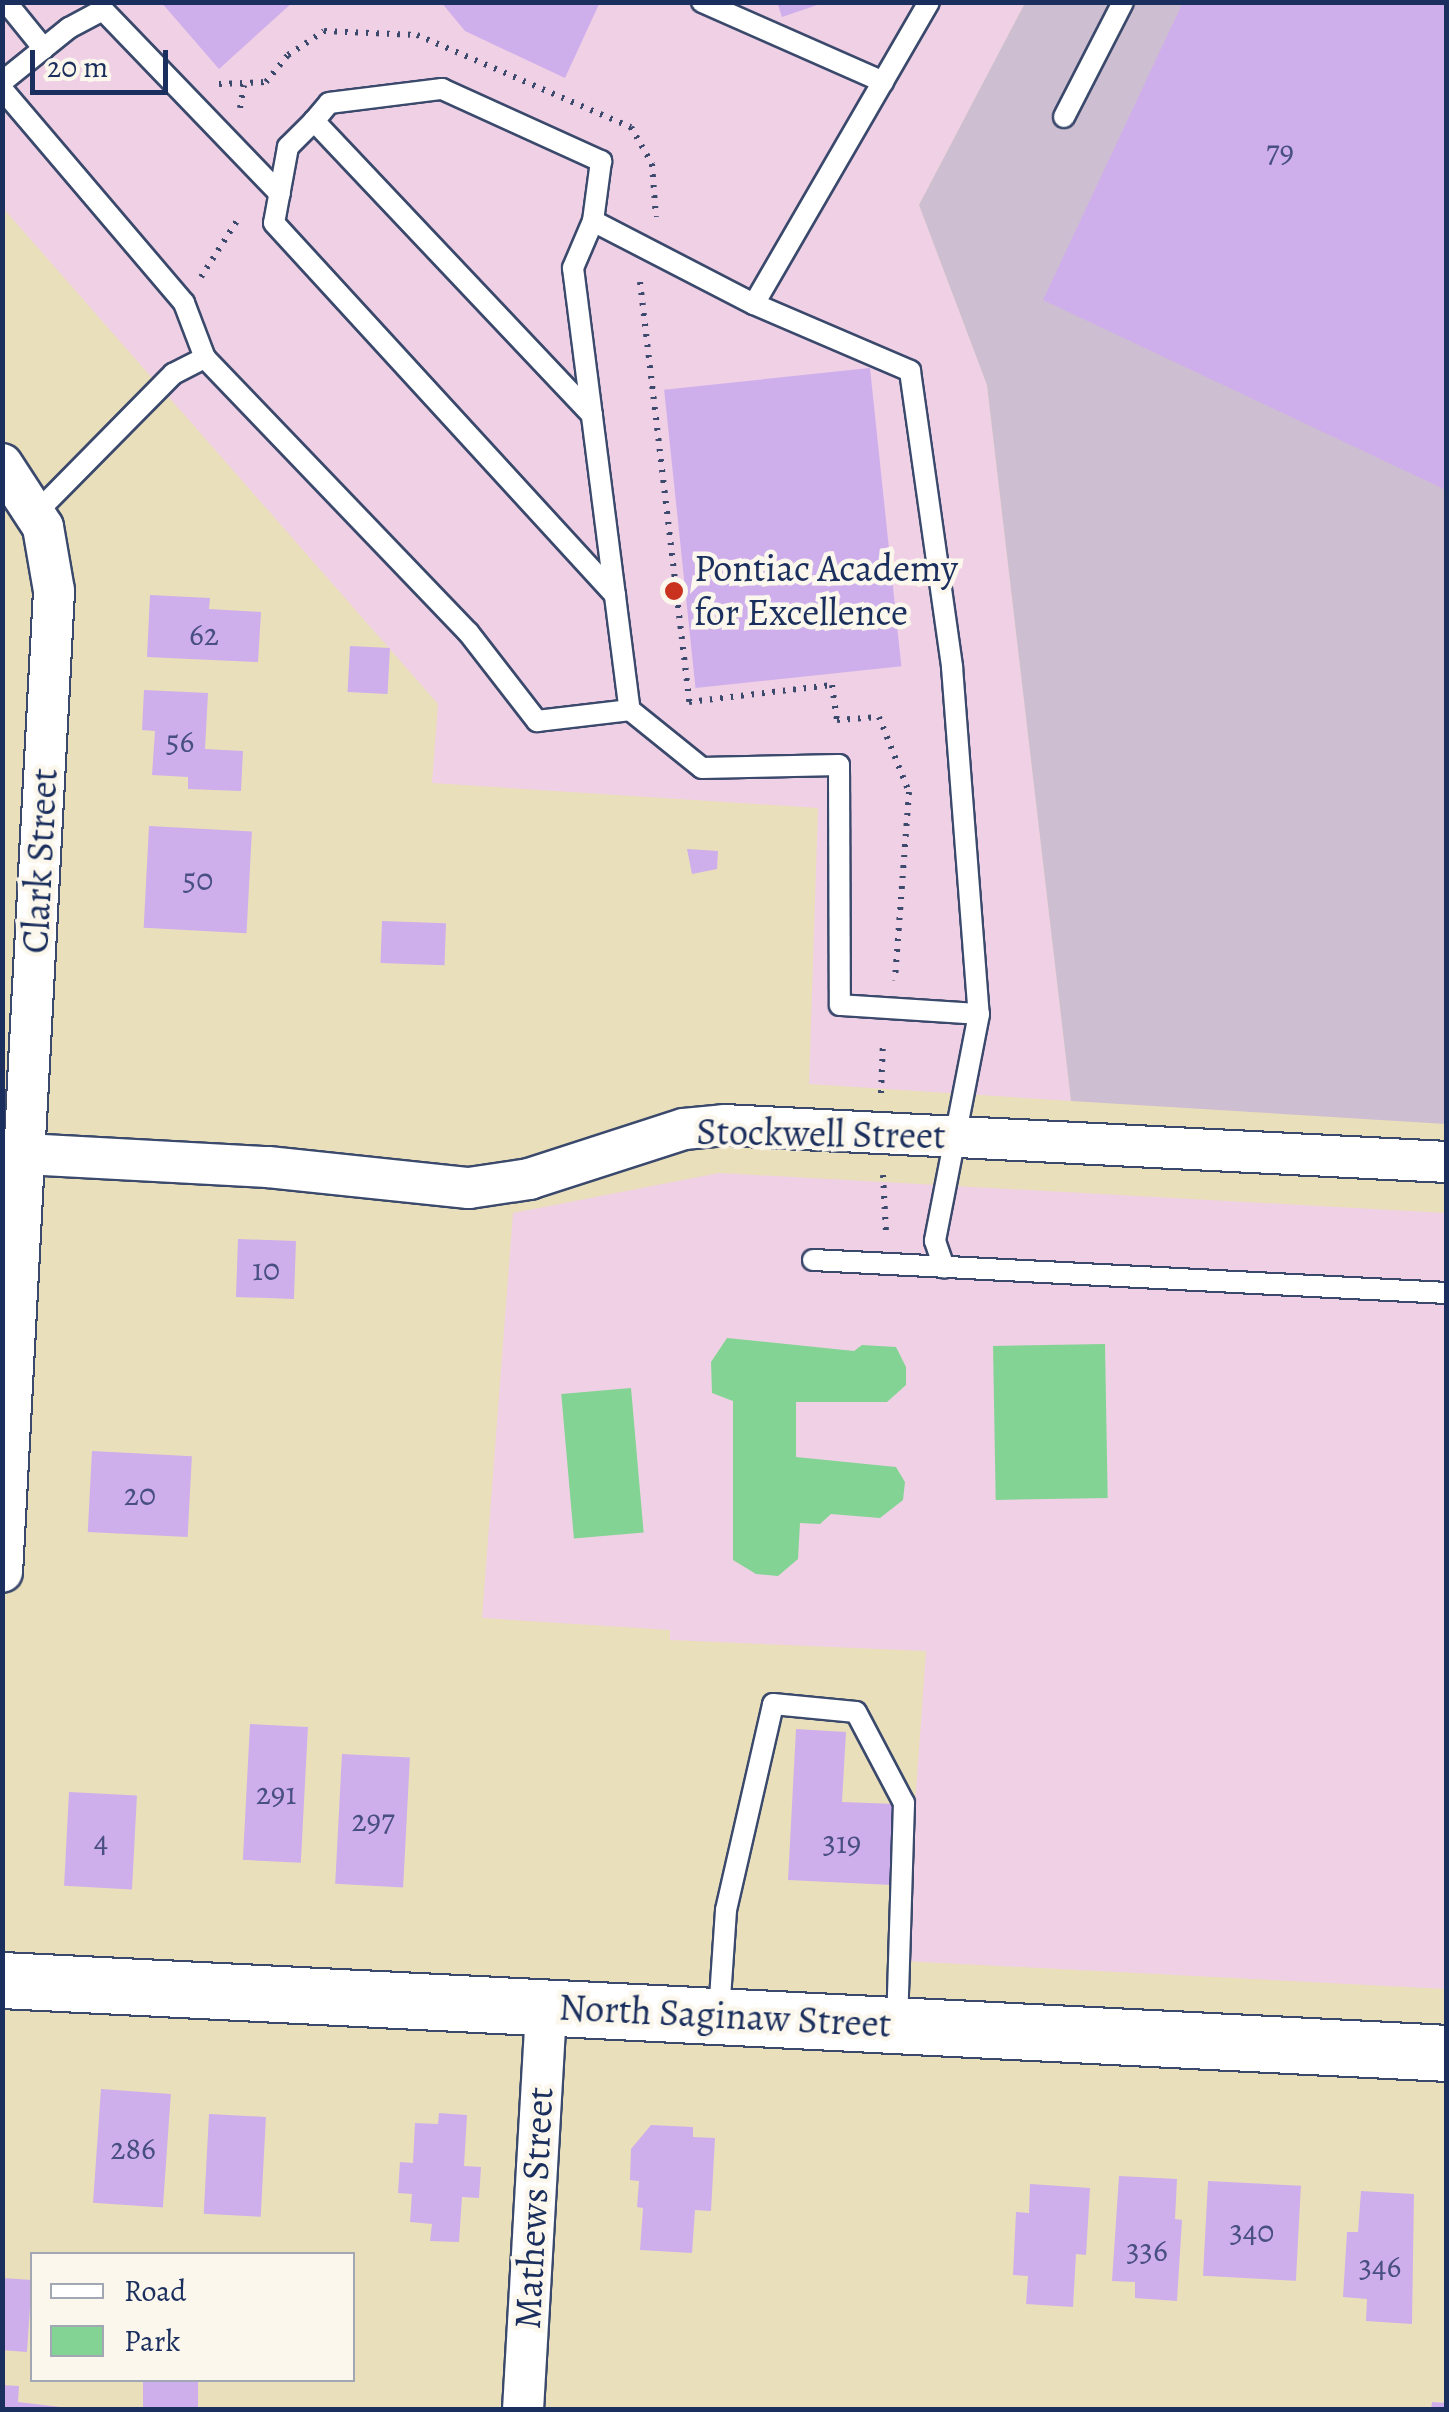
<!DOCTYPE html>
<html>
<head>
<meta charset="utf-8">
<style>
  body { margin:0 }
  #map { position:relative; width:1449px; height:2412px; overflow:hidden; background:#eadfbb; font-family:Alegreya,serif }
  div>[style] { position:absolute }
  .built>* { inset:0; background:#f0d0e4 }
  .industrial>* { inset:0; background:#cebed1 }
  .green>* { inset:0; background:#83d494; transform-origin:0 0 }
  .building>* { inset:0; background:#cfaeec; transform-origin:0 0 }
  .path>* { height:6px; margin-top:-3px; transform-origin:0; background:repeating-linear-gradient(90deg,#3a496c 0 2.5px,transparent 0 10.5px) }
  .roads { filter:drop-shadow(2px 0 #3a496c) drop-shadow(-2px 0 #3a496c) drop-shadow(0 2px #3a496c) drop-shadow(0 -2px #3a496c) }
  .lane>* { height:20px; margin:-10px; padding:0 10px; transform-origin:10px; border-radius:10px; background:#fff }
  .street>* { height:40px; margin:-20px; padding:0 20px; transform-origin:20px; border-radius:20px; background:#fff }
  .secondary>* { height:55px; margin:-27.5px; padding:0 27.5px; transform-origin:27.5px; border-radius:27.5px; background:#fff }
  .dots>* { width:28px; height:28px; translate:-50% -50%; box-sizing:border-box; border:5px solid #fbf7ec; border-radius:50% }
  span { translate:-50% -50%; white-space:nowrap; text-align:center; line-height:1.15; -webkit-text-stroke:9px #fbf7ec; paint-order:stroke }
  .number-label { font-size:32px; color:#484f82 }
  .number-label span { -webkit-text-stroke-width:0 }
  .poi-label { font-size:38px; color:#1b2f5e }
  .left { translate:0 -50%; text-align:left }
  .street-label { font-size:38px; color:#1b2f5e }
  .frame { position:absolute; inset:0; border:5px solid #1b2f5e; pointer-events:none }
  .legend { position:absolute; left:30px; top:2252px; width:325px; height:130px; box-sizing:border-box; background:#fbf7ec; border:2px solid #a1a7b3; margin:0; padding:12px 18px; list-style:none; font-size:30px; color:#1b2f5e }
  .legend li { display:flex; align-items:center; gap:20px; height:50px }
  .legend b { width:50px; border:2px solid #a1a7b3 }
  .scale { position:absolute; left:30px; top:50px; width:138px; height:45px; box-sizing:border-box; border:5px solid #1b2f5e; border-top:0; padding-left:12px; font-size:30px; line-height:35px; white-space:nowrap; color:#1b2f5e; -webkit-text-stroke:8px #fbf7ec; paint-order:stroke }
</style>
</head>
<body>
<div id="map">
  <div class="built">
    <div style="clip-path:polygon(2px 3px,1025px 3px,919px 205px,987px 385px,1071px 1101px,809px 1084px,818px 808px,432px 783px,438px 704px,3px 208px)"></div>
    <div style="clip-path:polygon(719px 1173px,1446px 1213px,1446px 1989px,904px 1961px,926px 1651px,670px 1640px,670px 1630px,482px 1618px,513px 1213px)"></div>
  </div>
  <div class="industrial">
    <div style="clip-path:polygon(1025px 3px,1446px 3px,1446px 1124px,1071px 1101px,987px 385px,919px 205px)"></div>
  </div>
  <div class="green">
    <div style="clip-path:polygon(727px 1338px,854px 1351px,862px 1345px,896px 1347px,906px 1367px,906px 1385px,887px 1402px,796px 1402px,796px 1457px,896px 1467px,905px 1482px,903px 1500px,880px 1518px,831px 1514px,820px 1524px,800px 1523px,798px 1559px,778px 1576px,756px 1574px,733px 1560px,733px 1401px,712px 1393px,711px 1362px)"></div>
    <div style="left:1105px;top:1344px;width:154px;height:112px;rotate:89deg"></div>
    <div style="left:631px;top:1388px;width:145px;height:70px;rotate:85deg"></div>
  </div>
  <div class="building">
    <div style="clip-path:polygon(161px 2px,293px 2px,219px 69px)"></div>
    <div style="clip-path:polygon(441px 2px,600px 2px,565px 78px,465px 31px)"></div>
    <div style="clip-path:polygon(777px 2px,823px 2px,823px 3px,782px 17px)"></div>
    <div style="clip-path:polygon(1183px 2px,1446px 2px,1446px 490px,1043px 300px)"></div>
    <div style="left:870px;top:368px;width:300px;height:207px;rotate:84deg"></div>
    <div style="clip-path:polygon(150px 595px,210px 598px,209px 609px,261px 612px,258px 662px,147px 657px)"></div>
    <div style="left:350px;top:646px;width:40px;height:46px;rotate:3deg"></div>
    <div style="clip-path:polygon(144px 690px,208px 693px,205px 749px,243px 751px,241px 791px,188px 789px,188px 777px,152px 775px,155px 731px,142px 730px)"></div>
    <div style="left:149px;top:826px;width:103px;height:102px;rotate:3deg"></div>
    <div style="clip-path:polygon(687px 849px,718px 851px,717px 869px,692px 874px)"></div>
    <div style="left:382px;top:921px;width:64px;height:42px;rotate:2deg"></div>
    <div style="left:238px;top:1239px;width:58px;height:58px;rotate:2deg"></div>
    <div style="left:92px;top:1451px;width:100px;height:81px;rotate:3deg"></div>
    <div style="left:250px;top:1724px;width:58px;height:136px;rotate:3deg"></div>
    <div style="clip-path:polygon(796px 1729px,846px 1732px,842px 1802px,896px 1804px,892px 1885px,788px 1880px)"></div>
    <div style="left:342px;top:1754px;width:68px;height:130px;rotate:3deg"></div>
    <div style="left:69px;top:1792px;width:68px;height:94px;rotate:3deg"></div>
    <div style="left:101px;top:2089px;width:70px;height:114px;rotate:4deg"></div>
    <div style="clip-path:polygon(439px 2113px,467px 2115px,464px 2166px,481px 2167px,479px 2198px,462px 2197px,459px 2242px,430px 2241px,432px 2224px,410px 2222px,412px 2194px,398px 2193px,400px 2162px,413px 2163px,415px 2123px,438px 2124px)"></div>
    <div style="left:209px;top:2114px;width:57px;height:100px;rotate:3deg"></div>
    <div style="clip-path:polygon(651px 2125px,693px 2127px,693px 2137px,715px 2138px,711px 2211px,695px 2210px,692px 2253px,640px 2250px,643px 2208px,637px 2207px,639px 2181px,630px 2180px,631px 2149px)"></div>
    <div style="clip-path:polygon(1119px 2176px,1177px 2179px,1175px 2219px,1182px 2220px,1177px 2301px,1135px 2298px,1135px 2282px,1112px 2281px)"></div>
    <div style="left:1208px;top:2181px;width:93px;height:95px;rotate:3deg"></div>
    <div style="clip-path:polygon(1030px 2184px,1090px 2188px,1086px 2255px,1076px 2254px,1073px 2307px,1026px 2304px,1028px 2276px,1013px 2275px,1016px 2212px,1029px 2213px)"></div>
    <div style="clip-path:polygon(1361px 2191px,1414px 2194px,1412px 2324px,1366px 2321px,1367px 2299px,1343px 2297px,1347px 2232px,1358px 2232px)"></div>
    <div style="left:2px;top:2278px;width:30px;height:72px;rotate:4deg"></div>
    <div style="left:143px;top:2380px;width:55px;height:30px"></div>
    <div style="clip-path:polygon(2px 2385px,19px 2386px,18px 2402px,86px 2410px,2px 2410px)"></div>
    <div style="clip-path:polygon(1432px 2402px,1446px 2403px,1446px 2410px,1431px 2410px)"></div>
  </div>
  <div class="path">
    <div style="left:219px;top:84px;width:47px;rotate:-2.4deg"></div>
    <div style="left:266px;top:82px;width:35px;rotate:-51deg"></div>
    <div style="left:288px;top:55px;width:43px;rotate:-33.7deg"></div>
    <div style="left:324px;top:31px;width:93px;rotate:2.5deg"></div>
    <div style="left:417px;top:35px;width:233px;rotate:23.3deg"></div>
    <div style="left:631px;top:127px;width:43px;rotate:60.4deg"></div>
    <div style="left:652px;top:164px;width:53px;rotate:85.7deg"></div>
    <div style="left:240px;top:108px;width:23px;rotate:-80deg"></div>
    <div style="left:201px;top:277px;width:72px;rotate:-57.4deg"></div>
    <div style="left:640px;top:282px;width:423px;rotate:83.3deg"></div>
    <div style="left:689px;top:702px;width:144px;rotate:-6.8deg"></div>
    <div style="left:832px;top:685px;width:35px;rotate:82deg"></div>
    <div style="left:837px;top:720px;width:42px;rotate:-4.1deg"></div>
    <div style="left:879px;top:717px;width:81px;rotate:68.2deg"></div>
    <div style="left:909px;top:792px;width:189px;rotate:94.3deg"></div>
    <div style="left:881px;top:1093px;width:52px;rotate:-87.8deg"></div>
    <div style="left:883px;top:1175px;width:57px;rotate:87deg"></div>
  </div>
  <div class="roads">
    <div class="lane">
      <div style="left:6px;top:2px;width:60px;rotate:51deg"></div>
      <div style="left:702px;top:2px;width:198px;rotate:23.8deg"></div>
      <div style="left:2px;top:82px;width:86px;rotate:-38.9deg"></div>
      <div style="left:69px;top:28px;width:38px;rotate:-28deg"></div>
      <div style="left:103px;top:10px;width:255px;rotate:46.1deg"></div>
      <div style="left:2px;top:89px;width:281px;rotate:49.6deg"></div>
      <div style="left:184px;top:303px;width:59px;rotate:69.1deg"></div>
      <div style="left:205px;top:358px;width:380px;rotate:46.2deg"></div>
      <div style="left:468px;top:632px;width:113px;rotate:52.2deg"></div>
      <div style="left:537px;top:721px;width:94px;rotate:-6.7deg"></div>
      <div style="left:1064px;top:117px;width:129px;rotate:-62.8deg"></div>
      <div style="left:314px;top:121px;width:23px;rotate:-50deg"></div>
      <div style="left:329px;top:103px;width:114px;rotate:-7.1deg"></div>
      <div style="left:442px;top:89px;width:175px;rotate:24.4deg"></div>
      <div style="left:601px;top:161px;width:61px;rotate:97.6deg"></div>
      <div style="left:593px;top:221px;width:181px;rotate:27.3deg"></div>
      <div style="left:754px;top:304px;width:170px;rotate:23.2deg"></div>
      <div style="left:910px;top:371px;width:299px;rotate:81.9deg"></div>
      <div style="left:952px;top:667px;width:348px;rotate:85.6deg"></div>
      <div style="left:979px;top:1014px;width:231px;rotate:101deg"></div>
      <div style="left:935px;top:1241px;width:28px;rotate:71deg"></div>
      <div style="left:593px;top:221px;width:51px;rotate:113.1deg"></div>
      <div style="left:573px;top:268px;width:446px;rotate:82.7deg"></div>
      <div style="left:630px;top:710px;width:92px;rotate:38.9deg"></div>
      <div style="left:702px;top:768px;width:137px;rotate:-1.3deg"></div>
      <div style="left:839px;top:765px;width:240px;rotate:89.8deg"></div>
      <div style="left:840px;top:1005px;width:139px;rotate:3.7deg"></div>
      <div style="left:754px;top:304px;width:349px;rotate:-59.9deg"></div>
      <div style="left:592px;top:415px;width:405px;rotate:-133.4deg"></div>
      <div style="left:314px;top:121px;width:37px;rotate:135deg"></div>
      <div style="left:288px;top:147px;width:77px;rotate:100.4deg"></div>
      <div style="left:274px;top:223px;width:505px;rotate:47.49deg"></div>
      <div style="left:37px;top:512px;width:194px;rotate:-45.4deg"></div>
      <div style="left:173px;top:374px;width:36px;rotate:-27deg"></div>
      <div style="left:813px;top:1260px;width:634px;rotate:2.98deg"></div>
      <div style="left:719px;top:2013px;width:103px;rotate:-86.1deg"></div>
      <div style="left:726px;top:1910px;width:211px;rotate:-77.1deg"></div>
      <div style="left:773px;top:1704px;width:83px;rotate:5.5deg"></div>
      <div style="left:856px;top:1712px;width:103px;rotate:62.2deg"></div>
      <div style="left:904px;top:1803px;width:220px;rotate:91.8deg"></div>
    </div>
    <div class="street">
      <div style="left:2px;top:464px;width:75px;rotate:56.9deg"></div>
      <div style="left:43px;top:527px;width:65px;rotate:80.2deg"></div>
      <div style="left:54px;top:591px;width:982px;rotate:93.03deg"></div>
      <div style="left:25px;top:1154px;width:243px;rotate:3.1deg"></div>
      <div style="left:268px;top:1167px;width:202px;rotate:6deg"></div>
      <div style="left:469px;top:1188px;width:61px;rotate:-8.5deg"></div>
      <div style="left:529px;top:1179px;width:163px;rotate:-17.9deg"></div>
      <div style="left:684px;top:1129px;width:40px;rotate:-5.7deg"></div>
      <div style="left:724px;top:1125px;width:723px;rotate:2.93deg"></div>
      <div style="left:523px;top:2410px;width:404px;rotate:-86.7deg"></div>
    </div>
    <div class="secondary">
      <div style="left:2px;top:1980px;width:1446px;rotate:2.89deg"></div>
    </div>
  </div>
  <div class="dots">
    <div style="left:674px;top:591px;background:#c8321e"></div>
  </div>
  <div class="number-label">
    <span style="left:1280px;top:151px">79</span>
    <span style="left:204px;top:634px">62</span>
    <span style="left:180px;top:741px">56</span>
    <span style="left:198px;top:879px">50</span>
    <span style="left:266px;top:1269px">10</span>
    <span style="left:140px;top:1494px">20</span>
    <span style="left:276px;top:1793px">291</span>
    <span style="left:373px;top:1820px">297</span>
    <span style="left:101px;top:1841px">4</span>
    <span style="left:842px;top:1842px">319</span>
    <span style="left:133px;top:2148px">286</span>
    <span style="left:1252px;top:2231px">340</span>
    <span style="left:1147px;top:2250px">336</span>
    <span style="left:1380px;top:2266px">346</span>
  </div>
  <div class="poi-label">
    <span class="left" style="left:694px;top:591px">Pontiac Academy<br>for Excellence</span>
  </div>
  <div class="street-label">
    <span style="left:40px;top:861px;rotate:-87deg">Clark Street</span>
    <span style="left:821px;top:1134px;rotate:1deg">Stockwell Street</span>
    <span style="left:725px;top:2016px;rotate:3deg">North Saginaw Street</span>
    <span style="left:534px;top:2208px;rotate:-87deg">Mathews Street</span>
  </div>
  <div class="frame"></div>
  <ul class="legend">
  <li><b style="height:12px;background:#fff"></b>Road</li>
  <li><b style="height:28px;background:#83d494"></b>Park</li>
  </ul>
  <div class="scale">20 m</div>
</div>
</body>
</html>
